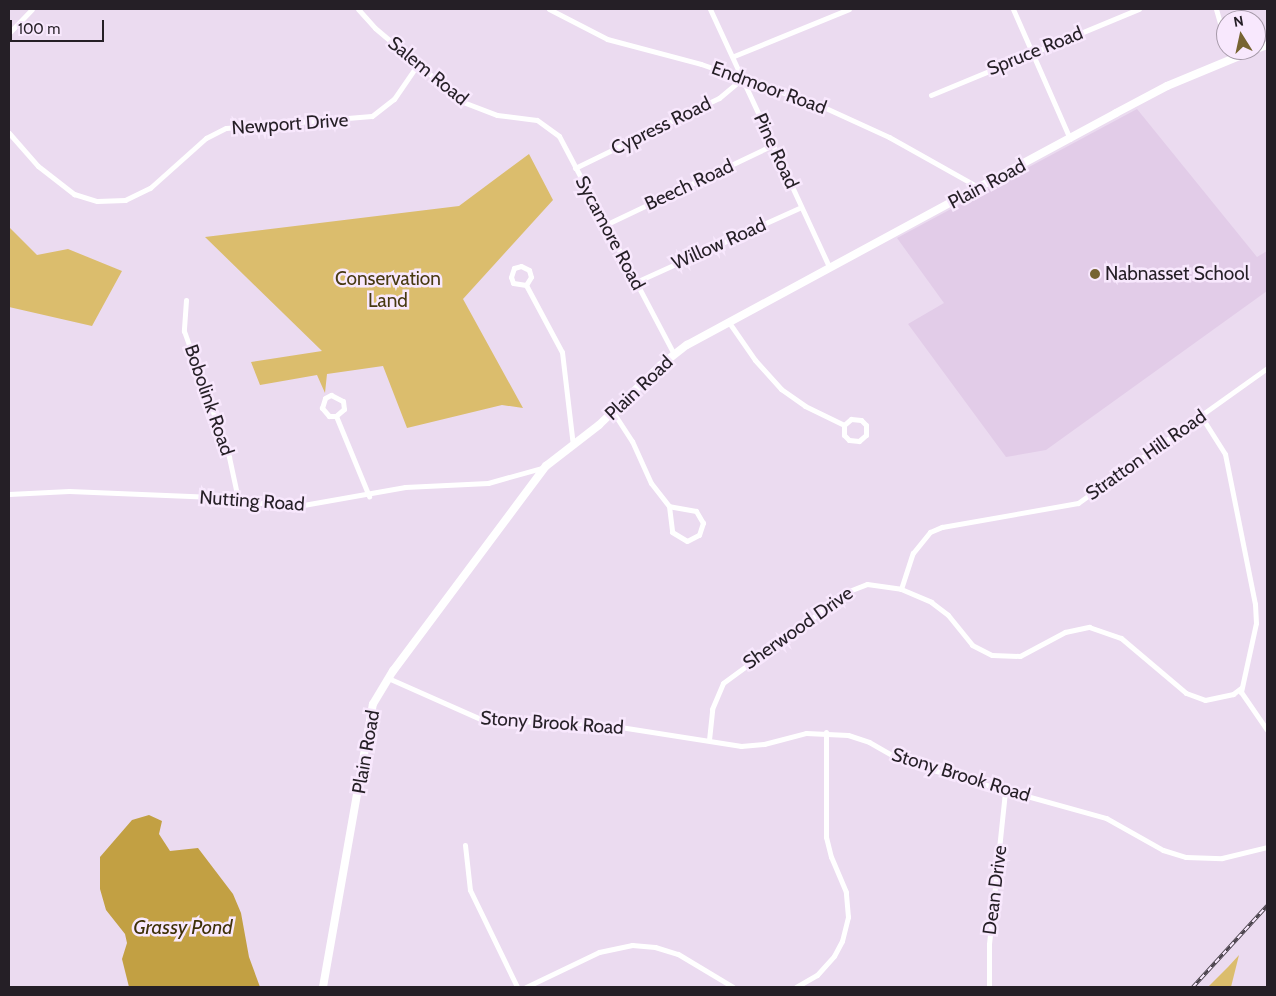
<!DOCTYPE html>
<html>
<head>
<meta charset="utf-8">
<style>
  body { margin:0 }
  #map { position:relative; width:1276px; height:996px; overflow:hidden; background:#ebdbf0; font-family:Cabin,sans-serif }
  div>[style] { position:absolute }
  .built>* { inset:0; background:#e2cce8 }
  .green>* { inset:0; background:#dbbd6d }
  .water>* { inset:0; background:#c2a043 }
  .minor>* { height:5px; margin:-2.5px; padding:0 2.5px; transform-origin:2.5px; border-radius:2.5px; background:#fff }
  .secondary>* { height:8px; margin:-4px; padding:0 4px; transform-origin:4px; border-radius:4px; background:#fff }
  .rail>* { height:4px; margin-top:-2px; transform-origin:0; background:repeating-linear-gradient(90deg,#f8e8fd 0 5.5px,#474049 0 11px); box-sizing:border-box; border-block:1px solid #474049 }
  .dots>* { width:14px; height:14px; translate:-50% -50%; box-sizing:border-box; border:2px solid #f8e8fd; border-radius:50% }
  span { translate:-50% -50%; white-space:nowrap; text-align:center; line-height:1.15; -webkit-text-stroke:5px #f8e8fd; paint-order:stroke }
  .street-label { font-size:19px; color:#251f26 }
  .poi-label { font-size:19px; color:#251f26 }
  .left { translate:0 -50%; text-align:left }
  .park-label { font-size:19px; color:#473911 }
  .water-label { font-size:20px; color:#3f3108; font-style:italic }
  .frame { position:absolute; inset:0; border:10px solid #251f26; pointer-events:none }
  .north { position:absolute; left:1216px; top:10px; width:50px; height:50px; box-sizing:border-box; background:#f8e8fd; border:1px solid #a498a7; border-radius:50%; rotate:350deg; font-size:14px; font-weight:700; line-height:20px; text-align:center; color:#251f26 }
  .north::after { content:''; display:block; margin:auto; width:18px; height:22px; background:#776432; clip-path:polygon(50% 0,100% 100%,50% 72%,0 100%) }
  .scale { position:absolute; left:10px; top:20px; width:94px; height:22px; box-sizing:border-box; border:2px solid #251f26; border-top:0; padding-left:6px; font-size:15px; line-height:18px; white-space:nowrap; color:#251f26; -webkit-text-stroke:4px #f8e8fd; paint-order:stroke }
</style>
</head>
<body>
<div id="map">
  <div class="built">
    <div style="clip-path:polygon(1137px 109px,1257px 257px,1267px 251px,1267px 291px,1046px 450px,1006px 457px,908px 324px,944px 303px,897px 238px)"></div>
  </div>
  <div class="green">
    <div style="clip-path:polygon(529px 154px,553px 200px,463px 299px,523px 408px,502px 405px,407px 428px,383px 366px,327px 374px,325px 393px,317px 375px,260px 385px,251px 362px,322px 351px,205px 237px,459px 206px)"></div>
    <div style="clip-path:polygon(9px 227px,37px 255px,68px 249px,122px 271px,92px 326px,9px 307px)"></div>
    <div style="clip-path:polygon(1239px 955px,1231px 987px,1208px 987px,1228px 967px)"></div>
  </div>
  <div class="water">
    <div style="clip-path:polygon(149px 815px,162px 821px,159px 834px,170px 851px,198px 848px,233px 894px,241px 913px,249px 957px,260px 987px,129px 987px,122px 959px,127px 943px,125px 934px,106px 910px,100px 889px,100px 857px,132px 820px)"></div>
  </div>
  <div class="minor">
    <div style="left:358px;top:9px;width:25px;rotate:48deg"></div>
    <div style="left:375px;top:28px;width:115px;rotate:40.1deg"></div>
    <div style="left:463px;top:102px;width:36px;rotate:21deg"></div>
    <div style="left:497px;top:115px;width:40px;rotate:7.1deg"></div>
    <div style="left:537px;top:120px;width:27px;rotate:36deg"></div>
    <div style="left:559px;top:136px;width:246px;rotate:62.2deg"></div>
    <div style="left:549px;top:9px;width:65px;rotate:27.3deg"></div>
    <div style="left:607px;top:39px;width:97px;rotate:14.9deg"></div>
    <div style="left:701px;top:64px;width:125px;rotate:19.2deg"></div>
    <div style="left:819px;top:105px;width:77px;rotate:24.6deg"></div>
    <div style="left:889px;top:137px;width:104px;rotate:29.3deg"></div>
    <div style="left:710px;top:9px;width:283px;rotate:65.2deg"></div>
    <div style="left:1013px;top:9px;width:142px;rotate:66.3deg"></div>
    <div style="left:1216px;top:9px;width:35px;rotate:74deg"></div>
    <div style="left:9px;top:33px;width:33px;rotate:-46deg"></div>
    <div style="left:1229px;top:50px;width:9px;rotate:72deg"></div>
    <div style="left:734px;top:56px;width:124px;rotate:-22.2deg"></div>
    <div style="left:931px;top:95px;width:225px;rotate:-22.5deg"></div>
    <div style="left:9px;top:133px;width:44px;rotate:48.7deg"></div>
    <div style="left:38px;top:166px;width:46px;rotate:37.9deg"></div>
    <div style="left:74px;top:194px;width:24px;rotate:17deg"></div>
    <div style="left:97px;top:201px;width:28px;rotate:-2deg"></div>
    <div style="left:125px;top:200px;width:28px;rotate:-26deg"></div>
    <div style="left:150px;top:188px;width:75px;rotate:-41.8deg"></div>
    <div style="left:206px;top:138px;width:22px;rotate:-27deg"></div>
    <div style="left:226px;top:128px;width:146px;rotate:-4.7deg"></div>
    <div style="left:372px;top:116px;width:28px;rotate:-38deg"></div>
    <div style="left:394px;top:99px;width:42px;rotate:-55.6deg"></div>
    <div style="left:575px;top:168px;width:160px;rotate:-25.9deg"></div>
    <div style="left:719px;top:98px;width:31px;rotate:-40deg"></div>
    <div style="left:605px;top:225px;width:186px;rotate:-25.5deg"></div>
    <div style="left:636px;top:282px;width:181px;rotate:-24.4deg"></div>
    <div style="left:526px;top:285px;width:13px;rotate:-171deg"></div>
    <div style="left:513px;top:283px;width:6px;rotate:-108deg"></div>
    <div style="left:511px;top:277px;width:9px;rotate:-72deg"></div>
    <div style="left:514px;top:268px;width:7px;rotate:-16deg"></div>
    <div style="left:521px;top:266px;width:9px;rotate:27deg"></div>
    <div style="left:529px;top:270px;width:7px;rotate:74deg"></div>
    <div style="left:531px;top:277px;width:9px;rotate:122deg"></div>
    <div style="left:526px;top:285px;width:76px;rotate:61.8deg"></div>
    <div style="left:562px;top:352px;width:94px;rotate:83.3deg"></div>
    <div style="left:186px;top:300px;width:31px;rotate:94deg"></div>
    <div style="left:184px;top:331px;width:134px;rotate:70.3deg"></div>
    <div style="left:229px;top:457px;width:43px;rotate:77.9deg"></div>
    <div style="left:728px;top:321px;width:47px;rotate:55.3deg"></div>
    <div style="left:755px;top:360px;width:39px;rotate:48deg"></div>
    <div style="left:781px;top:389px;width:29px;rotate:35deg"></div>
    <div style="left:805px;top:406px;width:43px;rotate:26deg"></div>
    <div style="left:844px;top:425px;width:10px;rotate:90deg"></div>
    <div style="left:844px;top:435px;width:7px;rotate:45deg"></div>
    <div style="left:849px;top:440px;width:10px;rotate:6deg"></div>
    <div style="left:859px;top:441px;width:9px;rotate:-41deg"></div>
    <div style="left:866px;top:435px;width:10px;rotate:-90deg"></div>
    <div style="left:866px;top:425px;width:7px;rotate:-135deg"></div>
    <div style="left:861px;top:420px;width:10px;rotate:-174deg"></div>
    <div style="left:851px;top:419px;width:9px;rotate:139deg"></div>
    <div style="left:613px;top:412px;width:35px;rotate:57deg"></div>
    <div style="left:632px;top:441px;width:46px;rotate:65.7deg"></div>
    <div style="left:651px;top:483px;width:29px;rotate:52deg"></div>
    <div style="left:669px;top:506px;width:26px;rotate:83deg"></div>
    <div style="left:672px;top:532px;width:17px;rotate:31deg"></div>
    <div style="left:687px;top:541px;width:13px;rotate:-27deg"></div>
    <div style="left:699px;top:535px;width:13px;rotate:-72deg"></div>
    <div style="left:703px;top:523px;width:14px;rotate:-120deg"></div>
    <div style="left:696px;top:511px;width:27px;rotate:-170deg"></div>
    <div style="left:336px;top:416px;width:7px;rotate:180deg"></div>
    <div style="left:329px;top:416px;width:11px;rotate:-131deg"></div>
    <div style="left:322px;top:408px;width:10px;rotate:-73deg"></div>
    <div style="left:325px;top:398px;width:7px;rotate:-27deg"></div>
    <div style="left:331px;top:395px;width:13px;rotate:27deg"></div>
    <div style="left:343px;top:401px;width:8px;rotate:83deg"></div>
    <div style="left:344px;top:409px;width:11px;rotate:139deg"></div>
    <div style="left:336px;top:416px;width:87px;rotate:67.6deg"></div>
    <div style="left:1201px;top:416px;width:45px;rotate:57.7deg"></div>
    <div style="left:1225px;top:454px;width:153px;rotate:78.7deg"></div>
    <div style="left:1255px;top:604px;width:19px;rotate:87deg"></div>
    <div style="left:1256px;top:623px;width:71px;rotate:102.3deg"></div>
    <div style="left:1241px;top:692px;width:46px;rotate:55.6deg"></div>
    <div style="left:9px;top:494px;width:60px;rotate:-2.9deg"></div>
    <div style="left:69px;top:491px;width:145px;rotate:2.4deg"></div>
    <div style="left:214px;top:497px;width:79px;rotate:7.3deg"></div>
    <div style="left:292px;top:507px;width:115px;rotate:-10deg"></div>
    <div style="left:405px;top:487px;width:83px;rotate:-2.8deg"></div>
    <div style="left:488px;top:483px;width:59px;rotate:-15.7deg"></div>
    <div style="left:901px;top:589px;width:38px;rotate:-72deg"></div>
    <div style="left:913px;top:553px;width:27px;rotate:-51deg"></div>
    <div style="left:930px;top:532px;width:13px;rotate:-23deg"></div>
    <div style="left:942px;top:527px;width:138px;rotate:-10deg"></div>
    <div style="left:1078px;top:503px;width:232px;rotate:-35.5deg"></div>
    <div style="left:388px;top:678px;width:104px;rotate:23.9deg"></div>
    <div style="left:483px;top:720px;width:118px;rotate:1.9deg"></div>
    <div style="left:601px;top:724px;width:142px;rotate:8.9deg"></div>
    <div style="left:741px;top:746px;width:23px;rotate:-5deg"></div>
    <div style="left:764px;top:744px;width:43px;rotate:-14.7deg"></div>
    <div style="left:806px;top:733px;width:42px;rotate:2.7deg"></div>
    <div style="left:848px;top:735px;width:22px;rotate:18deg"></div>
    <div style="left:869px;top:742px;width:40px;rotate:29.7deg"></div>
    <div style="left:904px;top:762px;width:210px;rotate:15.5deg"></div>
    <div style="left:1106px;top:818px;width:65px;rotate:29.3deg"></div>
    <div style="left:1163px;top:850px;width:24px;rotate:17deg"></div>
    <div style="left:1186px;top:857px;width:36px;rotate:2deg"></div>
    <div style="left:1222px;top:858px;width:46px;rotate:-13.7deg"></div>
    <div style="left:709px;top:740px;width:31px;rotate:-84deg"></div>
    <div style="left:712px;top:709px;width:28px;rotate:-67deg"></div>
    <div style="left:723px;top:683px;width:156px;rotate:-36.1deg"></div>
    <div style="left:849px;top:591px;width:19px;rotate:-21deg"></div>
    <div style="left:867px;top:584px;width:34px;rotate:8deg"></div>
    <div style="left:901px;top:589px;width:33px;rotate:23deg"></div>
    <div style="left:931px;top:602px;width:21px;rotate:37deg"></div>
    <div style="left:948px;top:615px;width:38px;rotate:51deg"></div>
    <div style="left:972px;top:645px;width:22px;rotate:27deg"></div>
    <div style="left:992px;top:655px;width:28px;rotate:2deg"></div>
    <div style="left:1020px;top:656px;width:51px;rotate:-28.1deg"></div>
    <div style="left:1065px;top:632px;width:25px;rotate:-12deg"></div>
    <div style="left:1089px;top:627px;width:34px;rotate:19deg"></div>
    <div style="left:1121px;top:638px;width:85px;rotate:40.2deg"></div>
    <div style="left:1186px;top:693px;width:20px;rotate:20deg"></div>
    <div style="left:1205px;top:700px;width:29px;rotate:-12deg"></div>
    <div style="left:1233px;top:694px;width:10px;rotate:-37deg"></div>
    <div style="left:465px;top:845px;width:45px;rotate:83.7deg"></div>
    <div style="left:470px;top:890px;width:108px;rotate:64.1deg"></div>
    <div style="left:526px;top:987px;width:81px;rotate:-25.6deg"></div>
    <div style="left:599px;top:952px;width:34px;rotate:-12deg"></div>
    <div style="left:632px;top:945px;width:23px;rotate:5deg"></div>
    <div style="left:655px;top:947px;width:24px;rotate:17deg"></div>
    <div style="left:678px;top:954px;width:64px;rotate:31deg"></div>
    <div style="left:796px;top:987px;width:24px;rotate:-30deg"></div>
    <div style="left:817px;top:975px;width:25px;rotate:-48deg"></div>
    <div style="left:834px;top:956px;width:17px;rotate:-62deg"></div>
    <div style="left:842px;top:941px;width:25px;rotate:-76deg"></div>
    <div style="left:848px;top:917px;width:25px;rotate:-95deg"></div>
    <div style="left:846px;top:892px;width:38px;rotate:-113deg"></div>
    <div style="left:831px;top:857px;width:21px;rotate:-104deg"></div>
    <div style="left:826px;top:837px;width:105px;rotate:-90deg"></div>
    <div style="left:989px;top:987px;width:43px;rotate:-90deg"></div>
    <div style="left:989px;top:944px;width:153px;rotate:-84deg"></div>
  </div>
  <div class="secondary">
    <div style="left:1256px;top:49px;width:12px;rotate:-20deg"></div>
    <div style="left:323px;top:987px;width:287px;rotate:-80deg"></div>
    <div style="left:373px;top:704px;width:39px;rotate:-59deg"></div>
    <div style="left:393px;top:671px;width:256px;rotate:-53.3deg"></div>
    <div style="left:546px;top:466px;width:67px;rotate:-37.7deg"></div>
    <div style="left:599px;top:425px;width:86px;rotate:-44.1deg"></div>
    <div style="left:661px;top:365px;width:33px;rotate:-38deg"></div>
    <div style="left:687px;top:345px;width:488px;rotate:-28.4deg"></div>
    <div style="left:1116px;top:113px;width:58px;rotate:-27.9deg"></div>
    <div style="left:1167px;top:86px;width:94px;rotate:-22.5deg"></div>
  </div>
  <div class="rail">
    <div style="left:1193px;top:987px;width:110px;rotate:-47.6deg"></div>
  </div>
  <div class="dots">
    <div style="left:1095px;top:274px;background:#776432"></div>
  </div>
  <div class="street-label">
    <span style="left:1035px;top:51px;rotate:-22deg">Spruce Road</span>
    <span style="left:428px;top:71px;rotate:39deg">Salem Road</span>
    <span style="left:769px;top:88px;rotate:20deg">Endmoor Road</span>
    <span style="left:290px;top:124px;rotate:-4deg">Newport Drive</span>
    <span style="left:661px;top:126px;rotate:-26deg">Cypress Road</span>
    <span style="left:776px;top:151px;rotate:65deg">Pine Road</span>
    <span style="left:987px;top:184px;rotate:-28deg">Plain Road</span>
    <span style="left:689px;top:185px;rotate:-25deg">Beech Road</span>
    <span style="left:610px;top:233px;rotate:62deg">Sycamore Road</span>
    <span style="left:719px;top:244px;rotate:-24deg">Willow Road</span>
    <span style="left:639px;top:388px;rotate:-43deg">Plain Road</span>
    <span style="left:209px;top:400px;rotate:71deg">Bobolink Road</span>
    <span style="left:1146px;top:455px;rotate:-35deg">Stratton Hill Road</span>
    <span style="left:252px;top:501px;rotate:4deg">Nutting Road</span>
    <span style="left:798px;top:628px;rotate:-35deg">Sherwood Drive</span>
    <span style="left:552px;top:723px;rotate:4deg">Stony Brook Road</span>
    <span style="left:366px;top:752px;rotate:-80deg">Plain Road</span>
    <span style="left:961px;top:775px;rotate:17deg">Stony Brook Road</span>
    <span style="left:995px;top:890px;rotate:-83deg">Dean Drive</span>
  </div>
  <div class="poi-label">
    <span class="left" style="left:1105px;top:274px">Nabnasset School</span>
  </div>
  <div class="park-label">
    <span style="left:388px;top:290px">Conservation<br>Land</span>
  </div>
  <div class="water-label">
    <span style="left:183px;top:927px">Grassy Pond</span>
  </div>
  <div class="frame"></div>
  <div class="north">N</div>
  <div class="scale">100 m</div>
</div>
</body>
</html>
